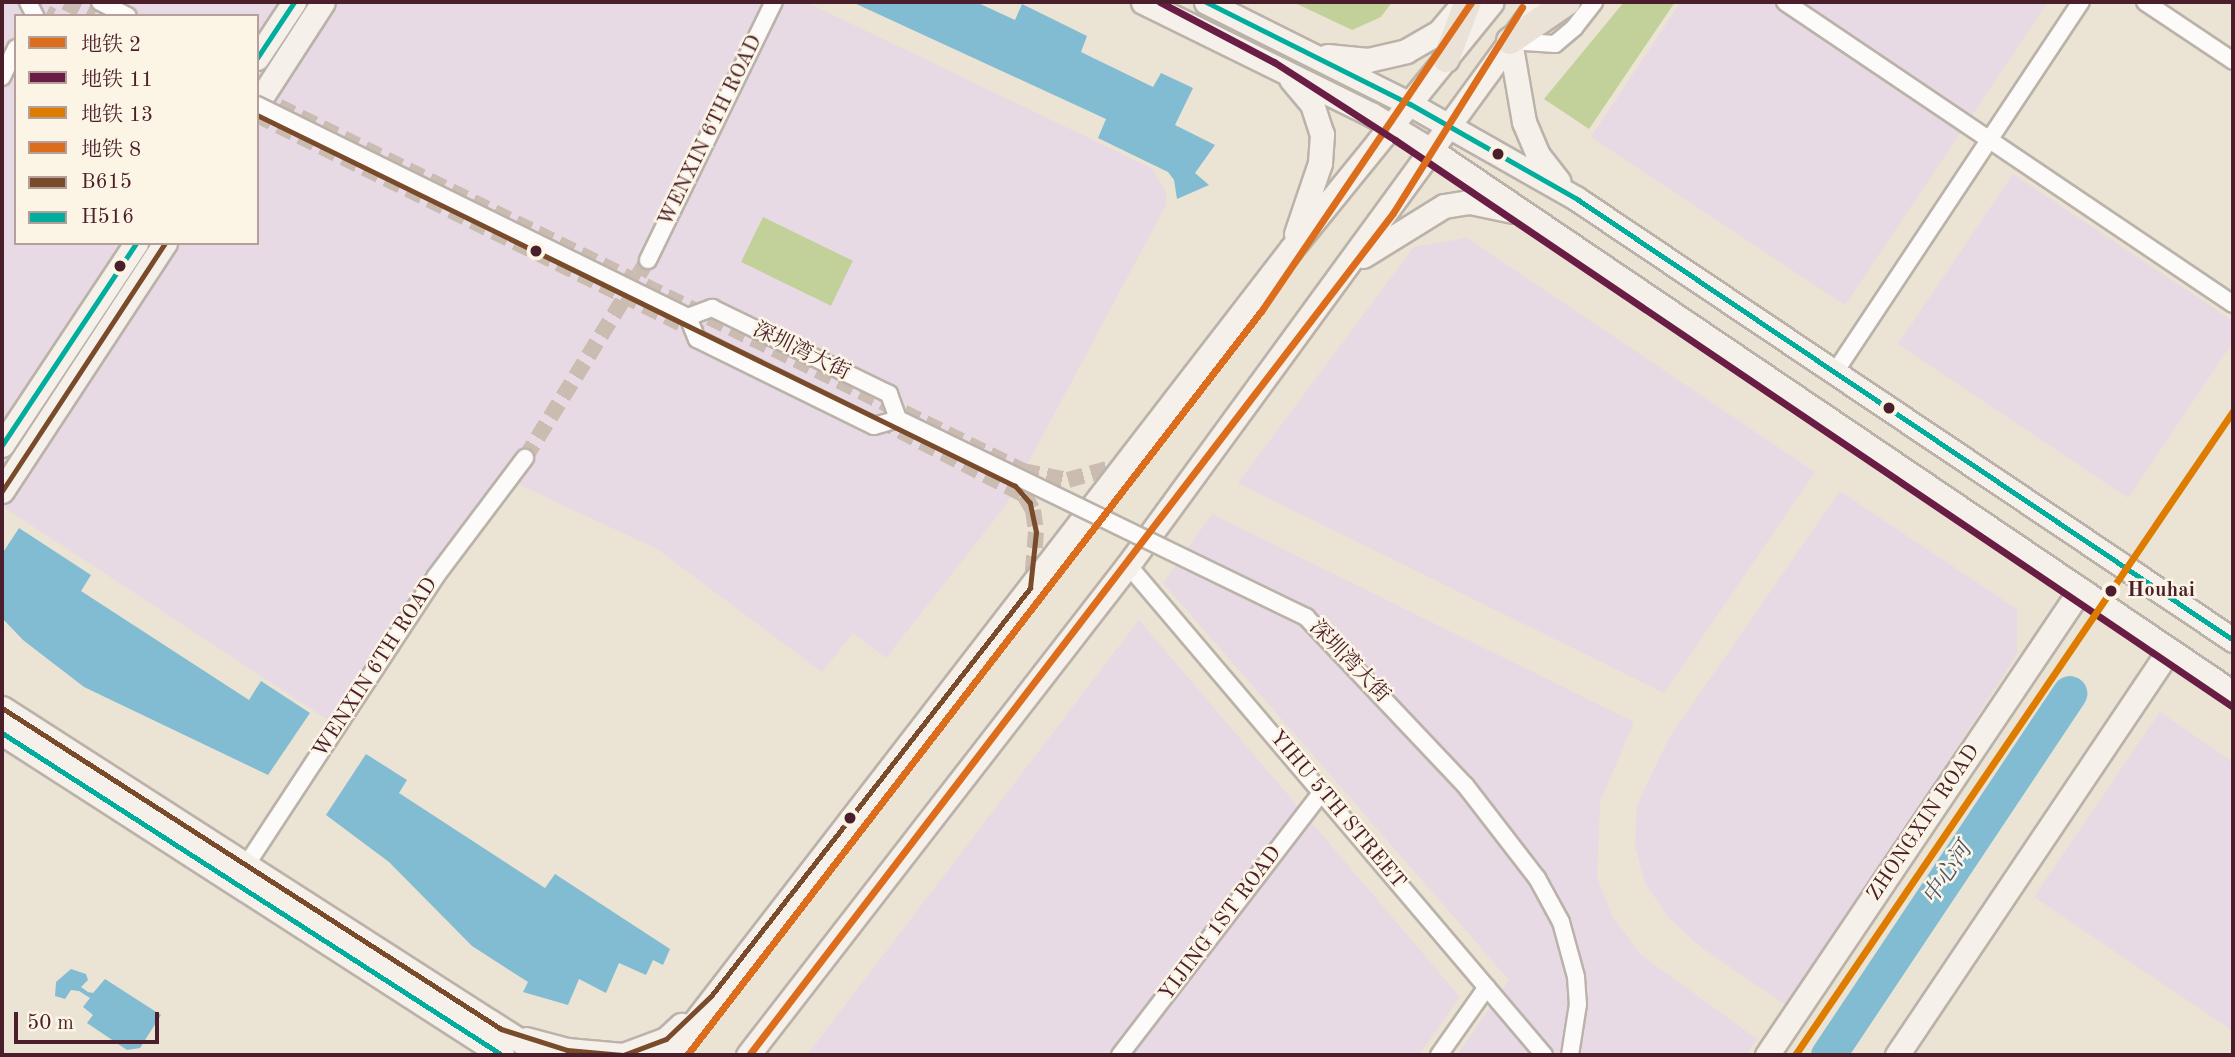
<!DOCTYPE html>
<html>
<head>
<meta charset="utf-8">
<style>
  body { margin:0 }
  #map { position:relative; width:2235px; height:1057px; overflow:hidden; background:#ebe3d4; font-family:"Old Standard TT","Noto Serif SC",serif }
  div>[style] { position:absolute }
  .built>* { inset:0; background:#e7dae4 }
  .green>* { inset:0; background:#c2d09a; transform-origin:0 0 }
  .water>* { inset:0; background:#82bcd3 }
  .river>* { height:35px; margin:-17.5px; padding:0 17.5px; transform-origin:17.5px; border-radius:17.5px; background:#82bcd3 }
  .street-tunnel>* { height:16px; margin-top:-8px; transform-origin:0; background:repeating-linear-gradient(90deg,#cbbcb2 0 16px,transparent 0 24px) }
  .roads { filter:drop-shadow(2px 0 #bbb2aa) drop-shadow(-2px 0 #bbb2aa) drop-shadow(0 2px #bbb2aa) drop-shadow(0 -2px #bbb2aa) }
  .street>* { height:16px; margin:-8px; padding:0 8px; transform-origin:8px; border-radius:8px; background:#fcfbf9 }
  .secondary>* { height:23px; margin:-11.5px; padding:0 11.5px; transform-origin:11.5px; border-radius:11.5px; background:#f5f1ea }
  .primary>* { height:26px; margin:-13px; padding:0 13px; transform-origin:13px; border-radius:13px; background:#eae2d6 }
  .bridges { filter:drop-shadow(2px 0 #bbb2aa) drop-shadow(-2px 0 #bbb2aa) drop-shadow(0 2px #bbb2aa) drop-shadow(0 -2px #bbb2aa) }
  .street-bridge>* { height:16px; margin:-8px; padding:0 8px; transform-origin:8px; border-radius:8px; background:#fcfbf9 }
  .bus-1>* { height:5px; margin:-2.5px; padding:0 2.5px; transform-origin:2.5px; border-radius:2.5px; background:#7a4b2a }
  .bus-2>* { height:5px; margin:-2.5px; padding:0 2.5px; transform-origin:2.5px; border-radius:2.5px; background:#01ad9c }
  .metro-1>* { height:7px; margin:-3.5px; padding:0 3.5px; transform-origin:3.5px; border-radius:3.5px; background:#db6d1c }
  .metro-2>* { height:7px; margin:-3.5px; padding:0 3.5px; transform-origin:3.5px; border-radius:3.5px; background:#6a1d44 }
  .metro-3>* { height:7px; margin:-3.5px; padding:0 3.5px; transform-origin:3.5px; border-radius:3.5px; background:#de7c00 }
  .metro-4>* { height:7px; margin:-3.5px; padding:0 3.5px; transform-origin:3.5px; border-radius:3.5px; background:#db6d1c }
  .dots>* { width:19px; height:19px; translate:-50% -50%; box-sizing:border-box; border:4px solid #fcf5e5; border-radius:50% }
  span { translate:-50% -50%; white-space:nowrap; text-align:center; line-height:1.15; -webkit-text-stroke:5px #fcf5e5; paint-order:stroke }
  .street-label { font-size:21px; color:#4a1f2b }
  .stop-label { font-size:21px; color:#4a1f2b; font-weight:700 }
  .left { translate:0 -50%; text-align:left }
  .water-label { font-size:23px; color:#4e576e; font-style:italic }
  .frame { position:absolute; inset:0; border:4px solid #4a1f2b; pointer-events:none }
  .legend { position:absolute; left:14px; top:14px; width:245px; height:231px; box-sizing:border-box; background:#fcf5e5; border:2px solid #b59f9b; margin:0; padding:9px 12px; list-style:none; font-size:21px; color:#4a1f2b }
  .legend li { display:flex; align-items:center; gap:14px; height:35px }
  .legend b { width:35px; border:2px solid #b59f9b }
  .scale { position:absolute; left:14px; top:1012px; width:145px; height:32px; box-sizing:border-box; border:4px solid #4a1f2b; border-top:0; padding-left:9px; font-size:21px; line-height:24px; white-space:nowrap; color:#4a1f2b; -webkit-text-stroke:5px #fcf5e5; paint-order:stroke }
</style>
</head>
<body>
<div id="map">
  <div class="built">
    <div style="clip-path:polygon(evenodd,2px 2px,806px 2px,1153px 169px,1166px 193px,1166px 205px,1005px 506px,886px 658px,853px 633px,822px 672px,657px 549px,509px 480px,337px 726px,2px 506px,2px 2px,16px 16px,257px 16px,257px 243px,16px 243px,16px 16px)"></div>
    <div style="clip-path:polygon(1681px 2px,2048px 2px,1845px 305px,1591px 137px)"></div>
    <div style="clip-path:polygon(2013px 174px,2233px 321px,2233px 342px,2128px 498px,1898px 344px)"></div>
    <div style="clip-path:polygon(1467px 238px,1815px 472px,1664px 693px,1238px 483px,1414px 247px)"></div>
    <div style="clip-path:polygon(1840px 491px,2017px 609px,2017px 654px,1789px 1007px,1702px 948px,1670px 919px,1645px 883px,1635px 846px,1637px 805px,1669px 738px)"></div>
    <div style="clip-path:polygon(1212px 514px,1634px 722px,1600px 802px,1597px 877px,1612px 916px,1641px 955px,1757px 1039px,1746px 1055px,1457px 1055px,1509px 980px,1163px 583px)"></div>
    <div style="clip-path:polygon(1139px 620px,1460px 997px,1419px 1055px,807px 1055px)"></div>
    <div style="clip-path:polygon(2160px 712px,2233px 762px,2233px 1031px,2034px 897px)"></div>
  </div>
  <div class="green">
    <div style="clip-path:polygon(1293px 2px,1392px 2px,1381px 17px,1352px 30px)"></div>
    <div style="clip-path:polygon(1624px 2px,1675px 2px,1589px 129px,1544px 99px)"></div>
    <div style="left:763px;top:217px;width:100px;height:50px;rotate:26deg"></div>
  </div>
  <div class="water">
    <div style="clip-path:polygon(852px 2px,976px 2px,1015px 20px,1022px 4px,1087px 36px,1081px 52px,1153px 87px,1161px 73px,1193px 88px,1175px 125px,1215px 145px,1195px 173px,1209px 185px,1177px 199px,1174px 180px,1168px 172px,1098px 138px,1106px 119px)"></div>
    <div style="clip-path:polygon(19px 528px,91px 575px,81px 591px,249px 700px,261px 681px,310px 713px,268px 775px,84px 687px,23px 640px,2px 618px,2px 554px)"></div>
    <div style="clip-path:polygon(366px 754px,407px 780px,399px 793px,545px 888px,555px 874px,670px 949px,663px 965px,653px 960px,646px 975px,619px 963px,606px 993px,579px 979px,568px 1005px,523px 992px,528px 982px,472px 946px,389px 862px,326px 815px)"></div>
    <div style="clip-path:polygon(71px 969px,86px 974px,88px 980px,81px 987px,88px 992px,93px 993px,105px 979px,161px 1015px,140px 1048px,127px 1050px,87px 1023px,93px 1015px,83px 1007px,90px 998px,79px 991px,71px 990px,65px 999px,55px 996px,56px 982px)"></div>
  </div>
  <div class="river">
    <div style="left:1828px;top:1055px;width:435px;rotate:-56.3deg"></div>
  </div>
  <div class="street-tunnel">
    <div style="left:25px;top:2px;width:31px;rotate:27deg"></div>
    <div style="left:65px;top:2px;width:32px;rotate:26deg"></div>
    <div style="left:257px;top:96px;width:853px;rotate:26.08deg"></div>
    <div style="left:1023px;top:471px;width:46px;rotate:11.3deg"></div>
    <div style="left:1068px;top:480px;width:58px;rotate:-15.9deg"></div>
    <div style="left:257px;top:115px;width:495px;rotate:26.2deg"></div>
    <div style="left:879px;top:420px;width:163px;rotate:27.3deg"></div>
    <div style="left:1024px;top:495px;width:17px;rotate:59deg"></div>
    <div style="left:1033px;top:510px;width:22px;rotate:82deg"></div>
    <div style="left:1036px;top:532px;width:50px;rotate:94.6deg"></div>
    <div style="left:525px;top:458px;width:233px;rotate:-58.2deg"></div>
  </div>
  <div class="roads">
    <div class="street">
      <div style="left:100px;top:2px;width:31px;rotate:27deg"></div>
      <div style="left:1785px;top:2px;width:540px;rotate:33.98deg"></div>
      <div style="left:2145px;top:2px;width:106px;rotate:33.8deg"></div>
      <div style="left:1510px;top:41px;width:45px;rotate:3.8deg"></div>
      <div style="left:1555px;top:44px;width:25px;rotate:-40deg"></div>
      <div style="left:1574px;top:28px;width:33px;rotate:-52deg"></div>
      <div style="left:2px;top:77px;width:32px;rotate:-64deg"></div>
      <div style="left:648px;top:260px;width:287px;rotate:-64deg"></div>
      <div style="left:1835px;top:372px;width:444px;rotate:-56.4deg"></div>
      <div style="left:1128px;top:565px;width:643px;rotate:49.67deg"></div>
      <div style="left:241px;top:873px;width:355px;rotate:-56.7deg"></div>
      <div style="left:436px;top:576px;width:148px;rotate:-53deg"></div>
      <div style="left:1120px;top:1055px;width:332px;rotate:-52.5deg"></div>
      <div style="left:1439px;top:1055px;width:83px;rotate:-54.8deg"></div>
    </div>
    <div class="secondary">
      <div style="left:1143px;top:2px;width:254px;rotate:26.2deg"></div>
      <div style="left:1371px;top:114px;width:70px;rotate:31deg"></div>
      <div style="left:1431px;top:150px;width:969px;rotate:34.1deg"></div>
      <div style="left:1206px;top:2px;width:228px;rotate:26.6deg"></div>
      <div style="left:1410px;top:104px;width:192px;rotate:29.6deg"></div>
      <div style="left:1577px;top:199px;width:790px;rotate:33.91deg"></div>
      <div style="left:1510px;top:41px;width:82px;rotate:80.2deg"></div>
      <div style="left:1524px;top:122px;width:36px;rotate:67deg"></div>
      <div style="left:1538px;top:155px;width:33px;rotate:52deg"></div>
      <div style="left:1327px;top:56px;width:41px;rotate:5.6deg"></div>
      <div style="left:1368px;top:60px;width:39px;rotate:-13deg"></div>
      <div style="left:1406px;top:51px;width:39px;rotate:-30deg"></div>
      <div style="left:1440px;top:31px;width:38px;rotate:-50deg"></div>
      <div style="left:257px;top:58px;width:67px;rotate:-56.5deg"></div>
      <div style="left:1291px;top:79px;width:33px;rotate:50deg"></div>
      <div style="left:1312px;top:104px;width:32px;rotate:72deg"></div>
      <div style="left:1322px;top:134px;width:29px;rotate:94deg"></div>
      <div style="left:1320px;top:163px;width:75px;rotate:108.7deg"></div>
      <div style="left:257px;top:104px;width:121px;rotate:-57.1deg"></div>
      <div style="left:1363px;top:256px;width:95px;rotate:-31.7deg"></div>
      <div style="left:1444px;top:206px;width:26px;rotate:-9deg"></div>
      <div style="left:1470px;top:202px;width:44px;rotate:11.8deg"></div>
      <div style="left:2px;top:445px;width:242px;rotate:-56.4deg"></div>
      <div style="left:2px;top:491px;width:297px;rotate:-56.7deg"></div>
      <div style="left:2px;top:708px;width:642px;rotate:32.72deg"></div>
      <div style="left:2px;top:733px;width:595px;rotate:32.78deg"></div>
      <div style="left:526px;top:1039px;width:42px;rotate:15deg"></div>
      <div style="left:567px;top:1050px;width:56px;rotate:5.1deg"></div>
      <div style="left:623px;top:1055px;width:46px;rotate:-20.4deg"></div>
      <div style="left:666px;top:1039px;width:21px;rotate:-43deg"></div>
      <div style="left:669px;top:1055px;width:1018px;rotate:-52.34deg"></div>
      <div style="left:1291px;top:249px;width:318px;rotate:-50.9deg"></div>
      <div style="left:748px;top:1055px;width:620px;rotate:-52.21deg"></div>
      <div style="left:1128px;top:565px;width:697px;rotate:-53.87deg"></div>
      <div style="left:1767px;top:1055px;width:561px;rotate:-56.05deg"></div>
      <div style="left:1897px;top:1055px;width:488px;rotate:-56.1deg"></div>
    </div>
    <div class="primary">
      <div style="left:1510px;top:41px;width:69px;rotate:-34.4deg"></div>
      <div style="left:1446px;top:59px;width:61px;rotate:-68.9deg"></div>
    </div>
  </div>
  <div class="bridges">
    <div class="street-bridge">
      <div style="left:28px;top:2px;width:16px;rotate:63deg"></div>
      <div style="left:257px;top:105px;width:480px;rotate:26.2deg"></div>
      <div style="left:688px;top:317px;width:24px;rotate:68deg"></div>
      <div style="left:697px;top:339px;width:197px;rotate:26.2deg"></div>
      <div style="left:874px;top:426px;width:25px;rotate:-16deg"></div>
      <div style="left:898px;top:419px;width:454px;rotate:25.9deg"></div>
      <div style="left:1306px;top:617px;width:231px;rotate:46.6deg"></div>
      <div style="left:1465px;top:785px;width:118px;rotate:52.3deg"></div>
      <div style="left:1537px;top:878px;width:50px;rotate:61.4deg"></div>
      <div style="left:1561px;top:922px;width:57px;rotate:74.7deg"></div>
      <div style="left:1576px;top:977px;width:27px;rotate:86deg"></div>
      <div style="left:1578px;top:1004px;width:52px;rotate:98.9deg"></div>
      <div style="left:688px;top:317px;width:26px;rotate:-21deg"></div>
      <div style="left:712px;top:308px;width:197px;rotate:25.9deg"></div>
      <div style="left:889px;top:394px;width:27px;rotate:70deg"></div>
    </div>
  </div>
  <div class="bus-1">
    <div style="left:2px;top:491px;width:297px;rotate:-56.7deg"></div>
    <div style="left:2px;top:708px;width:593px;rotate:32.75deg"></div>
    <div style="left:501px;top:1029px;width:69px;rotate:17.7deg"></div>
    <div style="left:567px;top:1050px;width:56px;rotate:5.1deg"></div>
    <div style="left:623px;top:1055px;width:46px;rotate:-20.4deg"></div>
    <div style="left:666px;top:1039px;width:62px;rotate:-43.7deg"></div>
    <div style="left:711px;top:996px;width:518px;rotate:-51.98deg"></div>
    <div style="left:1030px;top:588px;width:56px;rotate:-83.9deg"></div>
    <div style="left:1036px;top:532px;width:30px;rotate:-102deg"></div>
    <div style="left:1030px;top:503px;width:23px;rotate:-131deg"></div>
    <div style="left:1015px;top:486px;width:844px;rotate:-153.92deg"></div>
  </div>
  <div class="bus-2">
    <div style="left:1206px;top:2px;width:228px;rotate:26.6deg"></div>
    <div style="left:1410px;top:104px;width:192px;rotate:29.6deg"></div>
    <div style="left:1577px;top:199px;width:790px;rotate:33.91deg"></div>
    <div style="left:257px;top:58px;width:67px;rotate:-56.5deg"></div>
    <div style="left:2px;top:445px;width:242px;rotate:-56.4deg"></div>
    <div style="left:2px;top:733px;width:595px;rotate:32.78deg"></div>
  </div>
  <div class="metro-1">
    <div style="left:687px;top:1055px;width:941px;rotate:-52.34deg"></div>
    <div style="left:1262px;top:310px;width:372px;rotate:-55.8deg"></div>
  </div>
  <div class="metro-2">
    <div style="left:1160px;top:2px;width:129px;rotate:27.8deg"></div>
    <div style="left:1274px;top:62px;width:144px;rotate:32.8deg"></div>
    <div style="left:1395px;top:140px;width:1012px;rotate:34.08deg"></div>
  </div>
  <div class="metro-3">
    <div style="left:1795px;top:1055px;width:779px;rotate:-55.78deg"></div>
  </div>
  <div class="metro-4">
    <div style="left:749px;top:1055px;width:1060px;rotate:-52.59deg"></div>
    <div style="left:1393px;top:213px;width:243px;rotate:-57.9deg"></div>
  </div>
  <div class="dots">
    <div style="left:1498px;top:154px;background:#4a1f2b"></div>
    <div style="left:536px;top:251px;background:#4a1f2b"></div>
    <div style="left:120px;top:266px;background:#4a1f2b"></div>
    <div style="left:1889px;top:408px;background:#4a1f2b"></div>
    <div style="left:2111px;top:591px;background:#4a1f2b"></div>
    <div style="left:850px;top:818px;background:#4a1f2b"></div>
  </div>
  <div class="street-label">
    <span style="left:711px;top:131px;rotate:-64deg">WENXIN 6TH ROAD</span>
    <span style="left:801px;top:352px;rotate:26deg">深圳湾大街</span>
    <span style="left:1349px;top:662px;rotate:46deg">深圳湾大街</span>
    <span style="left:376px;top:668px;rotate:-57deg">WENXIN 6TH ROAD</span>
    <span style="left:1337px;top:810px;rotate:50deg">YIHU 5TH STREET</span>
    <span style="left:1924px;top:823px;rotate:-56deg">ZHONGXIN ROAD</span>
    <span style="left:1221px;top:924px;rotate:-53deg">YIJING 1ST ROAD</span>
  </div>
  <div class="stop-label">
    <span class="left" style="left:2127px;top:591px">Houhai</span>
  </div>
  <div class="water-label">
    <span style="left:1948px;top:874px;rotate:-56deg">中心河</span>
  </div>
  <div class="frame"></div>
  <ul class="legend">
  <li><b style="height:9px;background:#db6d1c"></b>地铁 2</li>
  <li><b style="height:9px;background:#6a1d44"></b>地铁 11</li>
  <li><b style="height:9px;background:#de7c00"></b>地铁 13</li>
  <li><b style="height:9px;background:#db6d1c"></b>地铁 8</li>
  <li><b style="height:9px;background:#7a4b2a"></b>B615</li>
  <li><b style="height:9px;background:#01ad9c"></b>H516</li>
  </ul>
  <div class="scale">50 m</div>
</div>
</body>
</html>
